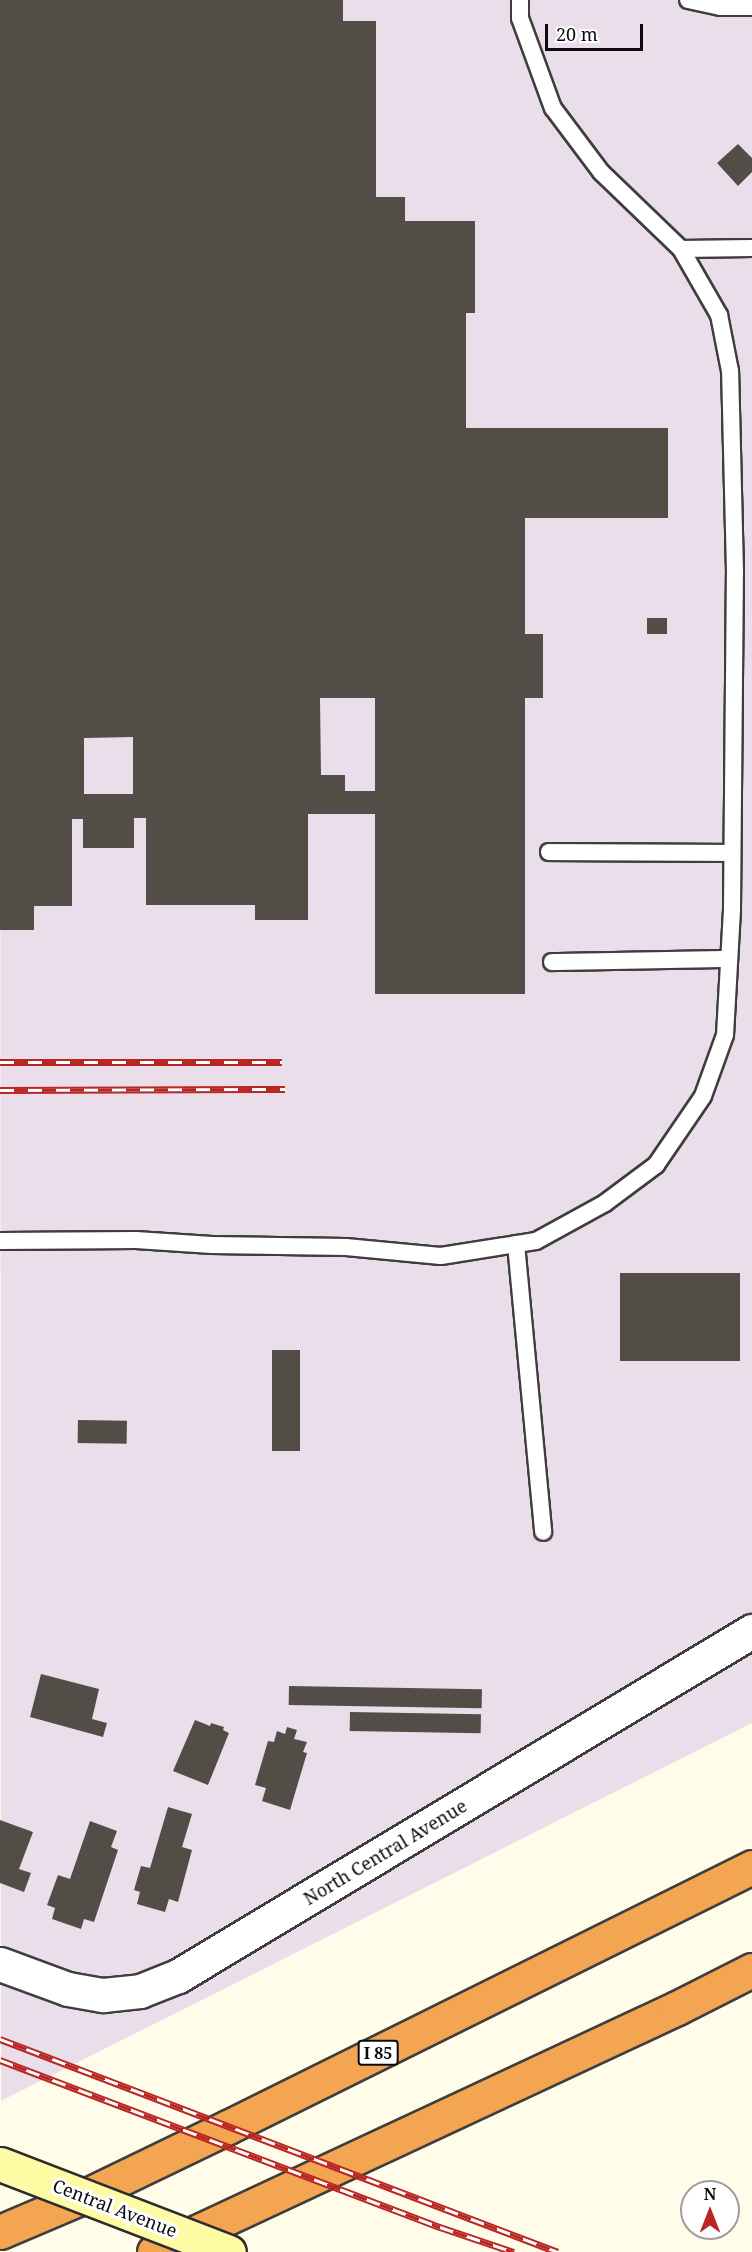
<!DOCTYPE html>
<html>
<head>
<meta charset="utf-8">
<style>
  body { margin:0 }
  #map { position:relative; width:752px; height:2252px; overflow:hidden; background:#fffce9; font-family:"Noto Serif",serif }
  div>[style] { position:absolute }
  .industrial>* { inset:0; background:#eadeea }
  .building>* { inset:0; background:#534d47; transform-origin:0 0 }
  .roads { filter:drop-shadow(2px 0 #3e3e3e) drop-shadow(-2px 0 #3e3e3e) drop-shadow(0 2px #3e3e3e) drop-shadow(0 -2px #3e3e3e) }
  .lane>* { height:16px; margin:-8px; padding:0 8px; transform-origin:8px; border-radius:8px; background:#fff }
  .street>* { height:33px; margin:-16.5px; padding:0 16.5px; transform-origin:16.5px; border-radius:16.5px; background:#fff }
  .highway>* { height:33px; margin:-16.5px; padding:0 16.5px; transform-origin:16.5px; border-radius:16.5px; background:#f4a552 }
  .rail>* { height:7px; margin-top:-3.5px; transform-origin:0; background:repeating-linear-gradient(90deg,#fff 0 14px,#b92624 0 28px); box-sizing:border-box; border-block:2px solid #b92624 }
  .bridges { filter:drop-shadow(2px 0 #2d2d2d) drop-shadow(-2px 0 #2d2d2d) drop-shadow(0 2px #2d2d2d) drop-shadow(0 -2px #2d2d2d) }
  .secondary-bridge>* { height:33px; margin:-16.5px; padding:0 16.5px; transform-origin:16.5px; border-radius:16.5px; background:#fffaa4 }
  span { translate:-50% -50%; white-space:nowrap; text-align:center; line-height:1.15; -webkit-text-stroke:6px #fff; paint-order:stroke }
  .shield-label span { padding:2px 4px; background:#fff; border:2px solid; border-radius:4px; -webkit-text-stroke-width:0 }
  .shield-label { font-size:16px; color:#0b0b0b; font-weight:700 }
  .street-label { font-size:18px; color:#0b0b0b }
  .north { position:absolute; left:680px; top:2180px; width:60px; height:60px; box-sizing:border-box; background:#fff; border:2px solid #9d9d9d; border-radius:50%; rotate:0deg; font-size:16px; font-weight:700; line-height:24px; text-align:center; color:#0b0b0b }
  .north::after { content:''; display:block; margin:auto; width:21px; height:27px; background:#b92624; clip-path:polygon(50% 0,100% 100%,50% 72%,0 100%) }
  .scale { position:absolute; left:545px; top:24px; width:98px; height:27px; box-sizing:border-box; border:3px solid #0b0b0b; border-top:0; padding-left:8px; font-size:18px; line-height:21px; white-space:nowrap; color:#0b0b0b; -webkit-text-stroke:4px #fff; paint-order:stroke }
</style>
</head>
<body>
<div id="map">
  <div class="industrial">
    <div style="clip-path:polygon(0 0,752px 0,752px 1723px,1px 2101px)"></div>
  </div>
  <div class="building">
    <div style="clip-path:polygon(evenodd,0 0,343px 0,343px 21px,376px 21px,376px 197px,405px 197px,405px 221px,475px 221px,475px 313px,466px 313px,466px 428px,668px 428px,668px 518px,525px 518px,525px 634px,543px 634px,543px 698px,525px 698px,525px 994px,375px 994px,375px 814px,308px 814px,308px 920px,255px 920px,255px 905px,146px 905px,146px 818px,134px 818px,134px 848px,83px 848px,83px 819px,72px 819px,72px 906px,34px 906px,34px 930px,0 930px,0 0,320px 698px,375px 698px,375px 791px,345px 791px,345px 775px,321px 775px,320px 698px,0 0,133px 737px,133px 794px,84px 794px,84px 738px,133px 737px)"></div>
    <div style="clip-path:polygon(738px 144px,752px 158px,752px 172px,738px 186px,717px 163px)"></div>
    <div style="left:667px;top:618px;width:16px;height:20px;rotate:90deg"></div>
    <div style="left:620px;top:1273px;width:120px;height:88px"></div>
    <div style="left:272px;top:1350px;width:28px;height:101px"></div>
    <div style="left:78px;top:1420px;width:49px;height:23px;rotate:1deg"></div>
    <div style="clip-path:polygon(41px 1674px,99px 1689px,92px 1719px,107px 1723px,103px 1737px,30px 1717px)"></div>
    <div style="left:289px;top:1686px;width:193px;height:19px;rotate:1deg"></div>
    <div style="left:350px;top:1712px;width:131px;height:19px;rotate:1deg"></div>
    <div style="clip-path:polygon(195px 1720px,210px 1726px,211px 1723px,224px 1727px,223px 1730px,229px 1733px,208px 1785px,173px 1771px)"></div>
    <div style="clip-path:polygon(287px 1727px,297px 1730px,294px 1739px,307px 1742px,303px 1752px,307px 1753px,290px 1810px,262px 1801px,266px 1788px,255px 1785px,268px 1741px,274px 1742px,277px 1731px,285px 1734px)"></div>
    <div style="clip-path:polygon(168px 1807px,192px 1814px,182px 1847px,192px 1850px,178px 1902px,169px 1899px,165px 1912px,137px 1904px,140px 1892px,134px 1890px,141px 1866px,150px 1868px)"></div>
    <div style="clip-path:polygon(0 1820px,33px 1832px,19px 1869px,31px 1873px,24px 1892px,0 1883px)"></div>
    <div style="clip-path:polygon(90px 1821px,117px 1831px,111px 1847px,118px 1850px,94px 1922px,84px 1919px,81px 1929px,52px 1919px,55px 1908px,47px 1905px,58px 1875px,70px 1879px)"></div>
  </div>
  <div class="roads">
    <div class="lane">
      <div style="left:520px;top:0;width:18px;rotate:90deg"></div>
      <div style="left:520px;top:18px;width:96px;rotate:69.9deg"></div>
      <div style="left:553px;top:108px;width:80px;rotate:53.1deg"></div>
      <div style="left:601px;top:172px;width:111px;rotate:43.9deg"></div>
      <div style="left:681px;top:249px;width:71px;rotate:-0.8deg"></div>
      <div style="left:688px;top:0;width:34px;rotate:12deg"></div>
      <div style="left:721px;top:7px;width:31px"></div>
      <div style="left:549px;top:852px;width:183px;rotate:0.3deg"></div>
      <div style="left:552px;top:962px;width:177px;rotate:-1deg"></div>
      <div style="left:0;top:1241px;width:136px;rotate:-0.4deg"></div>
      <div style="left:136px;top:1240px;width:76px;rotate:3.8deg"></div>
      <div style="left:212px;top:1245px;width:134px;rotate:0.9deg"></div>
      <div style="left:346px;top:1247px;width:95px;rotate:5.4deg"></div>
      <div style="left:441px;top:1256px;width:96px;rotate:-9deg"></div>
      <div style="left:536px;top:1241px;width:79px;rotate:-28.8deg"></div>
      <div style="left:605px;top:1203px;width:64px;rotate:-36.7deg"></div>
      <div style="left:656px;top:1165px;width:83px;rotate:-55.7deg"></div>
      <div style="left:703px;top:1096px;width:65px;rotate:-70.2deg"></div>
      <div style="left:725px;top:1035px;width:127px;rotate:-86.8deg"></div>
      <div style="left:732px;top:908px;width:336px;rotate:-89.5deg"></div>
      <div style="left:735px;top:572px;width:201px;rotate:-91.4deg"></div>
      <div style="left:730px;top:371px;width:57px;rotate:-101.1deg"></div>
      <div style="left:719px;top:315px;width:76px;rotate:-119.9deg"></div>
      <div style="left:516px;top:1244px;width:289px;rotate:84.6deg"></div>
    </div>
    <div class="street">
      <div style="left:0;top:1964px;width:72px;rotate:20.2deg"></div>
      <div style="left:68px;top:1989px;width:36px;rotate:10deg"></div>
      <div style="left:103px;top:1995px;width:37px;rotate:-6deg"></div>
      <div style="left:140px;top:1991px;width:41px;rotate:-21.5deg"></div>
      <div style="left:178px;top:1976px;width:670px;rotate:-31.01deg"></div>
    </div>
    <div class="highway">
      <div style="left:0;top:2232px;width:92px;rotate:-23deg"></div>
      <div style="left:85px;top:2196px;width:159px;rotate:-25.8deg"></div>
      <div style="left:228px;top:2127px;width:585px;rotate:-26.39deg"></div>
      <div style="left:154px;top:2252px;width:577px;rotate:-25.01deg"></div>
      <div style="left:677px;top:2008px;width:84px;rotate:-26.9deg"></div>
    </div>
  </div>
  <div class="rail">
    <div style="left:0;top:1062px;width:282px"></div>
    <div style="left:0;top:1090px;width:285px;rotate:-0.2deg"></div>
    <div style="left:0;top:2039px;width:597px;rotate:20.89deg"></div>
    <div style="left:0;top:2060px;width:471px;rotate:20.8deg"></div>
    <div style="left:440px;top:2227px;width:78px;rotate:18.7deg"></div>
  </div>
  <div class="bridges">
    <div class="secondary-bridge">
      <div style="left:0;top:2164px;width:245px;rotate:21deg"></div>
    </div>
  </div>
  <div class="shield-label">
    <span style="left:378px;top:2053px">I 85</span>
  </div>
  <div class="street-label">
    <span style="left:385px;top:1852px;rotate:-31deg">North Central Avenue</span>
    <span style="left:115px;top:2208px;rotate:21deg">Central Avenue</span>
  </div>
  <div class="north">N</div>
  <div class="scale">20 m</div>
</div>
</body>
</html>
